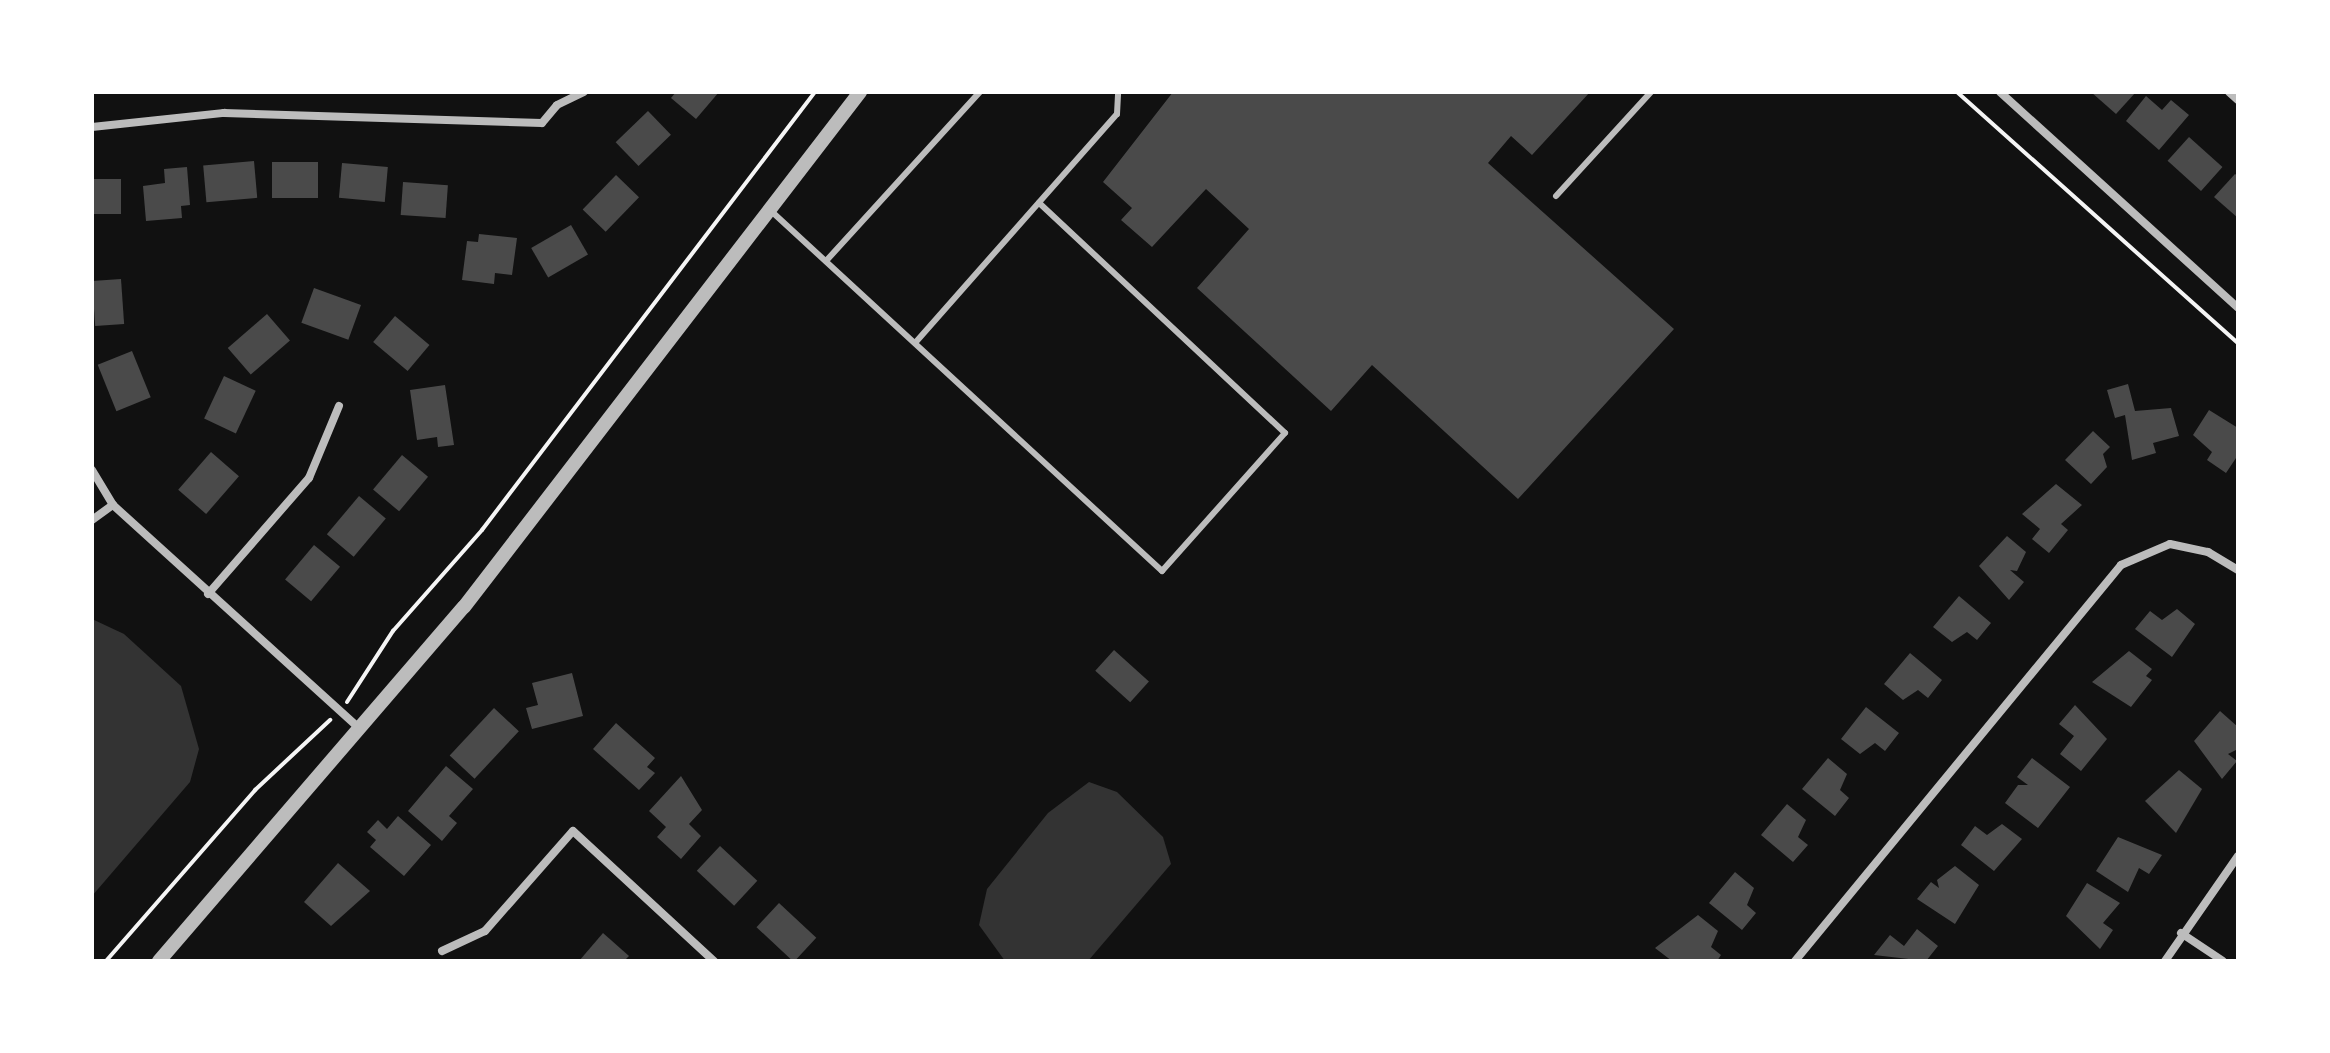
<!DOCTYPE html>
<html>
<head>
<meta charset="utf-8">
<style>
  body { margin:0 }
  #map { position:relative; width:2330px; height:1053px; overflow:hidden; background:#111; font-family:Lora,serif }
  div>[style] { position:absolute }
  .water>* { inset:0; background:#333 }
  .building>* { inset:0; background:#4a4a4a; transform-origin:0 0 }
  .path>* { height:4px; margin:-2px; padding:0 2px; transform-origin:2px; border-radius:2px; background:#f5f5f5 }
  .service>* { height:6px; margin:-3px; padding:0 3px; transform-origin:3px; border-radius:3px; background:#bcbcbc }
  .minor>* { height:8px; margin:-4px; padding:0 4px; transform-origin:4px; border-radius:4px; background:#bcbcbc }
  .tertiary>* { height:14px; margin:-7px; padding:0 7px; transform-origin:7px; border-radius:7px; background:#bcbcbc }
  span { translate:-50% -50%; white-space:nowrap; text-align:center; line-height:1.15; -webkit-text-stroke:6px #fff; paint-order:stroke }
  .frame { position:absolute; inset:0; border:94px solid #fff; pointer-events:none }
</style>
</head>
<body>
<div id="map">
  <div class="water">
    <div style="clip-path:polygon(92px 619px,124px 634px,181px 686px,199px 749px,190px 782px,92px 896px)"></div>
    <div style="clip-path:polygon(1089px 782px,1117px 792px,1163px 837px,1171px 864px,1088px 961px,1005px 961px,979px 925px,987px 889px,1048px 813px)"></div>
  </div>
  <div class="building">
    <div style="clip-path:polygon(676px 92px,719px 92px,696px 119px,671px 98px)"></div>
    <div style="clip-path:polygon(1173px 92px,1590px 92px,1532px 155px,1511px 136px,1488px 163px,1674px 329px,1518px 499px,1372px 365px,1331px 411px,1197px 288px,1249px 229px,1206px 189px,1152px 247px,1121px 220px,1132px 208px,1103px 182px)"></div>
    <div style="clip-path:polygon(2091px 92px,2136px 92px,2116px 114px)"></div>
    <div style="clip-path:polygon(2146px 96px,2162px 110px,2171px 100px,2189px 115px,2159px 150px,2126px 121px)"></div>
    <div style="left:648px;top:111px;width:33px;height:45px;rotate:46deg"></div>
    <div style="left:2189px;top:137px;width:45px;height:32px;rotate:42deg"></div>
    <div style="left:254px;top:161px;width:37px;height:51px;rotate:85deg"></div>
    <div style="left:272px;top:162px;width:46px;height:36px"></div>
    <div style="left:342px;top:163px;width:46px;height:35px;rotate:5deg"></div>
    <div style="clip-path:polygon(187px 167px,190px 205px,181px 206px,182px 218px,146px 221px,143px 186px,165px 183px,164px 169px)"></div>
    <div style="clip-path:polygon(2235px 174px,2238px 176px,2238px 218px,2214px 197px)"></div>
    <div style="left:616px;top:175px;width:32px;height:48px;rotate:44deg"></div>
    <div style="left:92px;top:179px;width:29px;height:35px"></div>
    <div style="left:403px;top:182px;width:45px;height:33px;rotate:4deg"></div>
    <div style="left:571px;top:225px;width:34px;height:46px;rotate:60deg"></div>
    <div style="clip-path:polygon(479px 234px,517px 238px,512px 275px,495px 273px,494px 284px,462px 280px,467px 241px,478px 242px)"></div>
    <div style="left:121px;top:279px;width:45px;height:29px;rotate:86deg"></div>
    <div style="left:314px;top:288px;width:50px;height:37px;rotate:20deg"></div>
    <div style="left:267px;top:314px;width:35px;height:52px;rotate:49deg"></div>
    <div style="left:395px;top:316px;width:45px;height:34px;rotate:40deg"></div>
    <div style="left:132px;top:351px;width:50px;height:37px;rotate:68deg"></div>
    <div style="left:224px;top:376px;width:35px;height:47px;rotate:25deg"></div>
    <div style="clip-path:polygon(2128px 384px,2135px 411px,2171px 408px,2179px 436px,2153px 443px,2156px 453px,2132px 460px,2125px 415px,2115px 418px,2107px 390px)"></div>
    <div style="clip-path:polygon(445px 385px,454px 445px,438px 447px,437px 437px,417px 440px,410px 390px)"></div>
    <div style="clip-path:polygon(2209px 410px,2238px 428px,2236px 458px,2226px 473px,2207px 460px,2212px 452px,2193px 435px)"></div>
    <div style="clip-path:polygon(2093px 431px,2110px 447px,2103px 454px,2107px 467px,2091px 484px,2065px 460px)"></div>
    <div style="left:211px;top:452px;width:37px;height:50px;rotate:41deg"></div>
    <div style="left:402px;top:455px;width:34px;height:45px;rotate:40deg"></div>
    <div style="clip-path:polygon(2056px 484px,2082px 505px,2061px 524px,2068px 530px,2049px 553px,2032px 539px,2040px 529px,2022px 514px)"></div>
    <div style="left:359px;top:496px;width:35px;height:50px;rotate:40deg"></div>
    <div style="clip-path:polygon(2007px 536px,2026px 552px,2017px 571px,2010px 570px,2024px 582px,2009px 600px,1979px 566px)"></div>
    <div style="left:314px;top:545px;width:34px;height:45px;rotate:40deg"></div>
    <div style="clip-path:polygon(1959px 596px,1991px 623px,1977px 640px,1967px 632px,1952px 642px,1933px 627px)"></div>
    <div style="clip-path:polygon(2177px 609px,2195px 624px,2172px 657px,2135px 629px,2150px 611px,2162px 620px)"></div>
    <div style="left:1114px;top:650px;width:47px;height:28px;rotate:42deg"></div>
    <div style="clip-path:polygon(2129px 651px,2152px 669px,2146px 676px,2152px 680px,2131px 707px,2092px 682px)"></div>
    <div style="clip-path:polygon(1910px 653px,1942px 680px,1928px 698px,1918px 690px,1903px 700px,1884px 684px)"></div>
    <div style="clip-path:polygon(572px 673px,583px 716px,532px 729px,526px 708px,538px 705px,532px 683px)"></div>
    <div style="clip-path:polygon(2075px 705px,2107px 739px,2081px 771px,2060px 754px,2074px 736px,2059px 724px)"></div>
    <div style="clip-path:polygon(1866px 707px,1899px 733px,1885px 751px,1875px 743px,1860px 754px,1841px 739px)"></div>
    <div style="left:494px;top:708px;width:34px;height:65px;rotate:43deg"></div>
    <div style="clip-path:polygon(2220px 711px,2238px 727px,2238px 749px,2228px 754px,2237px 761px,2222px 779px,2194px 741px)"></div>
    <div style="clip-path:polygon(616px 723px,655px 758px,647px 767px,655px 773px,639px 790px,593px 749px)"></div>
    <div style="clip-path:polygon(1828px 758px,1847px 774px,1840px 790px,1849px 798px,1835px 816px,1802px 789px)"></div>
    <div style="clip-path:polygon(2032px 758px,2070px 787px,2038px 828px,2005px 803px,2018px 785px,2028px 785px,2017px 777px)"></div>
    <div style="clip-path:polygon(446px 766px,473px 789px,449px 816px,457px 823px,442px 841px,408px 811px)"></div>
    <div style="clip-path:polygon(2179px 770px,2202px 789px,2176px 833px,2145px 801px)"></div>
    <div style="clip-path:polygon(681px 776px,702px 810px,689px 824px,701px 836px,681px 859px,657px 837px,666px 827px,649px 811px)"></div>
    <div style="clip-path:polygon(1787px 804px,1806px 820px,1798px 837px,1808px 845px,1793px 862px,1761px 835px)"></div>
    <div style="clip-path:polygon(398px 816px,431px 845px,404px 876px,370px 847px,376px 840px,367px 832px,378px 820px,387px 829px)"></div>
    <div style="clip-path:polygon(2002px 824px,2022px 839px,1994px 871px,1961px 845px,1975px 826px,1987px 835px)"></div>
    <div style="clip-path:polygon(2118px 837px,2162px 855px,2149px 874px,2139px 868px,2128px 892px,2096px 871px)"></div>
    <div style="left:720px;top:846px;width:51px;height:34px;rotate:43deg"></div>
    <div style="clip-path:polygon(338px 863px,370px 891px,331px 926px,304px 902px)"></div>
    <div style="clip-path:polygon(1955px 866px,1979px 885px,1955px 924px,1917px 899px,1931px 882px,1939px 888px,1937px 880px)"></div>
    <div style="clip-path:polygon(1735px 872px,1754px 888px,1747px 905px,1756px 913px,1742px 930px,1709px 903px)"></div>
    <div style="clip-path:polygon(2087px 883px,2120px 903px,2103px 923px,2113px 930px,2100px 949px,2066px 916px)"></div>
    <div style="left:779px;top:903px;width:51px;height:33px;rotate:43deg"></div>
    <div style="clip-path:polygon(1698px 915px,1718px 931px,1711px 947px,1721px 955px,1717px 961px,1672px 961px,1655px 948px)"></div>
    <div style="clip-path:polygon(1917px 929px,1938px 946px,1926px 961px,1874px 955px,1890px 935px,1904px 946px)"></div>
    <div style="clip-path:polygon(603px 933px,629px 956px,624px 961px,579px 961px)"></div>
  </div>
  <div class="path">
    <div style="left:1957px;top:92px;width:377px;rotate:41.8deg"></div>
    <div style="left:347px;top:702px;width:85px;rotate:-57.1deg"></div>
    <div style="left:393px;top:631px;width:135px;rotate:-48.6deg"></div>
    <div style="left:482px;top:530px;width:550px;rotate:-52.76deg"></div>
    <div style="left:106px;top:961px;width:227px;rotate:-48.9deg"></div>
    <div style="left:255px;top:790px;width:103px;rotate:-43deg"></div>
  </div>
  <div class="service">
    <div style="left:1556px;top:196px;width:141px;rotate:-47.6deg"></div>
    <div style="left:770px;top:210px;width:533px;rotate:42.64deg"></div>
    <div style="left:1162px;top:571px;width:185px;rotate:-48.3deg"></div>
    <div style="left:1285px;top:433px;width:337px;rotate:-136.9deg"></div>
    <div style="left:826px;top:261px;width:229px;rotate:-47.7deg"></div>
    <div style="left:915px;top:343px;width:305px;rotate:-48.6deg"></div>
    <div style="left:1117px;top:114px;width:22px;rotate:-87deg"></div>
  </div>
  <div class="minor">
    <div style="left:2000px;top:92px;width:321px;rotate:42.2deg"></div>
    <div style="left:2229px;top:92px;width:12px;rotate:42deg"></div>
    <div style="left:92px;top:127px;width:133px;rotate:-6.1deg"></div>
    <div style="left:224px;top:113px;width:318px;rotate:1.8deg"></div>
    <div style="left:542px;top:123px;width:23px;rotate:-50deg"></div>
    <div style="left:557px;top:105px;width:30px;rotate:-26deg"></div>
    <div style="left:92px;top:470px;width:41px;rotate:59deg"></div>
    <div style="left:113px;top:505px;width:332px;rotate:42.2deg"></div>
    <div style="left:92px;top:520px;width:26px;rotate:-36deg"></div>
    <div style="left:208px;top:594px;width:154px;rotate:-49deg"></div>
    <div style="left:309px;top:478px;width:78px;rotate:-67.4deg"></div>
    <div style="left:2181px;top:933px;width:50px;rotate:33.7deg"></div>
    <div style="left:442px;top:951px;width:47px;rotate:-24.9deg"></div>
    <div style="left:485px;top:931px;width:133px;rotate:-48.7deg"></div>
    <div style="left:573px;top:831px;width:192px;rotate:42.7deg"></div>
    <div style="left:1795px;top:961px;width:513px;rotate:-50.54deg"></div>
    <div style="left:2121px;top:565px;width:53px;rotate:-23.2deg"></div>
    <div style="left:2170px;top:544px;width:39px;rotate:12deg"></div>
    <div style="left:2208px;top:552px;width:35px;rotate:31deg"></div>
    <div style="left:2165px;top:961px;width:128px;rotate:-55.2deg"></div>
  </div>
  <div class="tertiary">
    <div style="left:159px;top:961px;width:467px;rotate:-49.3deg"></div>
    <div style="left:464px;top:607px;width:650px;rotate:-52.44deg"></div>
  </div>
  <div class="frame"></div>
</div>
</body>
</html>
